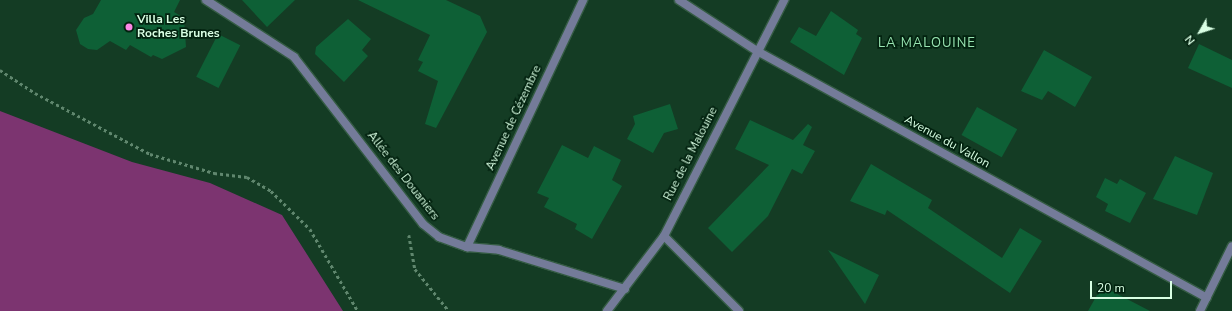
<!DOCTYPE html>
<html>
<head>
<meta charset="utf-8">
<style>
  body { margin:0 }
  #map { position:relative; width:1232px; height:311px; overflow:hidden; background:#143c24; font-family:"Nunito Sans",sans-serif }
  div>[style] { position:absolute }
  .water>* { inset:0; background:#7c3470 }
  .building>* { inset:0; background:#0e6036; transform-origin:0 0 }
  .path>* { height:2.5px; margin-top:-1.25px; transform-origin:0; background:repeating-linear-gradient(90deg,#60876e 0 3px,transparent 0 6px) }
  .roads { filter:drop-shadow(1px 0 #345b43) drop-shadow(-1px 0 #345b43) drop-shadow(0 1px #345b43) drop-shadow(0 -1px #345b43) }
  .minor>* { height:8px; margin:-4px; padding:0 4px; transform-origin:4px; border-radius:4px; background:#747b99 }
  .dots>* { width:11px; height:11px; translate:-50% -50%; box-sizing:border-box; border:2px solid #02220f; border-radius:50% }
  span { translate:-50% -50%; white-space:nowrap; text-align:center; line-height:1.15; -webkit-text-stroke:3.5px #02220f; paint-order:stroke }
  .poi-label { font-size:12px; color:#d9ffe4; font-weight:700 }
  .left { translate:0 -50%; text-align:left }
  .street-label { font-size:12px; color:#d9ffe4 }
  .neighbourhood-label { font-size:13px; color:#99e5b2; letter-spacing:1px }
  .north { position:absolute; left:1180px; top:12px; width:40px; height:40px; -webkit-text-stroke:3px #02220f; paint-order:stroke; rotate:231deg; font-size:11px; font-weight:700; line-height:16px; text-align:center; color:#d9ffe4 }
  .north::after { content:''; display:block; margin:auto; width:14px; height:18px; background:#d9ffe4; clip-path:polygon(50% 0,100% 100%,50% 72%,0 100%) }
  .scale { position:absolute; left:1090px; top:281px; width:82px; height:18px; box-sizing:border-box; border:2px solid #d9ffe4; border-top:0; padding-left:5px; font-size:12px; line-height:14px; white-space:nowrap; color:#d9ffe4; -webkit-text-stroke:3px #02220f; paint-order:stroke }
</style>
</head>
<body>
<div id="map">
  <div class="water">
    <div style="clip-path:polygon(0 111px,132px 162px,210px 183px,282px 215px,343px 311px,0 311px)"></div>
  </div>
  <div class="building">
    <div style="clip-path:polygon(101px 0,180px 0,174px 12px,184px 18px,186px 47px,162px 59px,153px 55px,151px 57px,130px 45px,126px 50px,110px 41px,97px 50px,88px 49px,80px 44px,76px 30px,84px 18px,93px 14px)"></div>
    <div style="clip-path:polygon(242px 0,295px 0,267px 27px)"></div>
    <div style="clip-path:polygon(358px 0,446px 0,480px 16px,487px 32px,436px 128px,425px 124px,438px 81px,418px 71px,423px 62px,418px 60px,430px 35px)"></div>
    <div style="clip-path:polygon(831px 11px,858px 30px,856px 34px,862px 38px,844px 75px,790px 42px,799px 27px,816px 36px)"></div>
    <div style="clip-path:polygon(348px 19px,371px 39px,362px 50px,368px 56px,344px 82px,315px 54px,316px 47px)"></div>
    <div style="left:218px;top:34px;width:25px;height:48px;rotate:27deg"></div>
    <div style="clip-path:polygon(1199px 44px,1232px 60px,1232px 88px,1188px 68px)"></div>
    <div style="clip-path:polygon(1044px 50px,1092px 77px,1075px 107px,1048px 91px,1042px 100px,1021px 91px)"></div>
    <div style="clip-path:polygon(670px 104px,678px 129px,664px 133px,653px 153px,627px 139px,635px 124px,633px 116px)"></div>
    <div style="left:977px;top:107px;width:46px;height:32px;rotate:29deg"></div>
    <div style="clip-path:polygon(750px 120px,793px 140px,808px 124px,812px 127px,803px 145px,815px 151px,802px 174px,792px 169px,768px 216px,732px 252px,708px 228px,769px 165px,735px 149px)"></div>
    <div style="clip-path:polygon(562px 145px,588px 158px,594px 146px,621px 160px,612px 180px,622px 186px,592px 239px,575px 229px,577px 224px,544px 207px,549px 198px,537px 193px)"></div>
    <div style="clip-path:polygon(1175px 156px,1213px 173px,1197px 215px,1153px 199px)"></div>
    <div style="clip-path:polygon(871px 164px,932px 200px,928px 208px,1002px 258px,1020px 228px,1042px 241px,1010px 293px,887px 210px,885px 215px,850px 201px)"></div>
    <div style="clip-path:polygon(1105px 178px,1117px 184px,1120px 179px,1146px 193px,1130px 223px,1105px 211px,1108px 204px,1096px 197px)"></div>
    <div style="clip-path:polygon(828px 250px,879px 275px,865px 304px)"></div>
    <div style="clip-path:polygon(1102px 286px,1150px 311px,1088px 311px)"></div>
  </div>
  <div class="path">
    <div style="left:0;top:70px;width:42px;rotate:33.3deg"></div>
    <div style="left:35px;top:93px;width:130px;rotate:27.9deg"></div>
    <div style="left:150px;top:154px;width:67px;rotate:16.5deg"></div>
    <div style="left:214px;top:173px;width:33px;rotate:7deg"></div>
    <div style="left:247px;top:177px;width:28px;rotate:30deg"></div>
    <div style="left:271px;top:191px;width:54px;rotate:44.3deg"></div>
    <div style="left:310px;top:229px;width:95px;rotate:59.7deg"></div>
    <div style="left:409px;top:235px;width:35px;rotate:80deg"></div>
    <div style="left:415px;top:269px;width:54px;rotate:51deg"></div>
  </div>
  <div class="roads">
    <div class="minor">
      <div style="left:206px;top:0;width:105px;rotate:32.9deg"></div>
      <div style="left:294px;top:57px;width:211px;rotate:52.3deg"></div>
      <div style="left:423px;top:224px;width:21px;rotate:39deg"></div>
      <div style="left:439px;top:237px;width:30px;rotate:20deg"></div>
      <div style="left:467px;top:247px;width:32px;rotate:5deg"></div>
      <div style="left:499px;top:250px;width:132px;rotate:17.2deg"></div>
      <div style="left:679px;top:0;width:93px;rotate:33.2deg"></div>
      <div style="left:757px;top:51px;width:513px;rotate:28.76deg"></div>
      <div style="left:664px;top:236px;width:106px;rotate:45deg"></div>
      <div style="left:467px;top:247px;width:273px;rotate:-64.8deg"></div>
      <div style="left:607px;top:311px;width:94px;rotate:-52.8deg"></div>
      <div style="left:664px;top:236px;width:265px;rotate:-63deg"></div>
      <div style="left:1200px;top:311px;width:72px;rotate:-63.8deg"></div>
    </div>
  </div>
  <div class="dots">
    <div style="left:129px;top:27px;background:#fb87e5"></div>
  </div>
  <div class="poi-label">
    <span class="left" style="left:137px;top:27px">Villa Les<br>Roches Brunes</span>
  </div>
  <div class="street-label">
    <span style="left:514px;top:118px;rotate:-65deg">Avenue de Cézembre</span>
    <span style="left:947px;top:142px;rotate:29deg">Avenue du Vallon</span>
    <span style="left:691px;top:154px;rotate:-63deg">Rue de la Malouine</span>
    <span style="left:403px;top:176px;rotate:52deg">Allée des Douaniers</span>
  </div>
  <div class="neighbourhood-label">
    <span style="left:927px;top:43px">LA MALOUINE</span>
  </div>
  <div class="north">N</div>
  <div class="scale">20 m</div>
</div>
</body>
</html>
